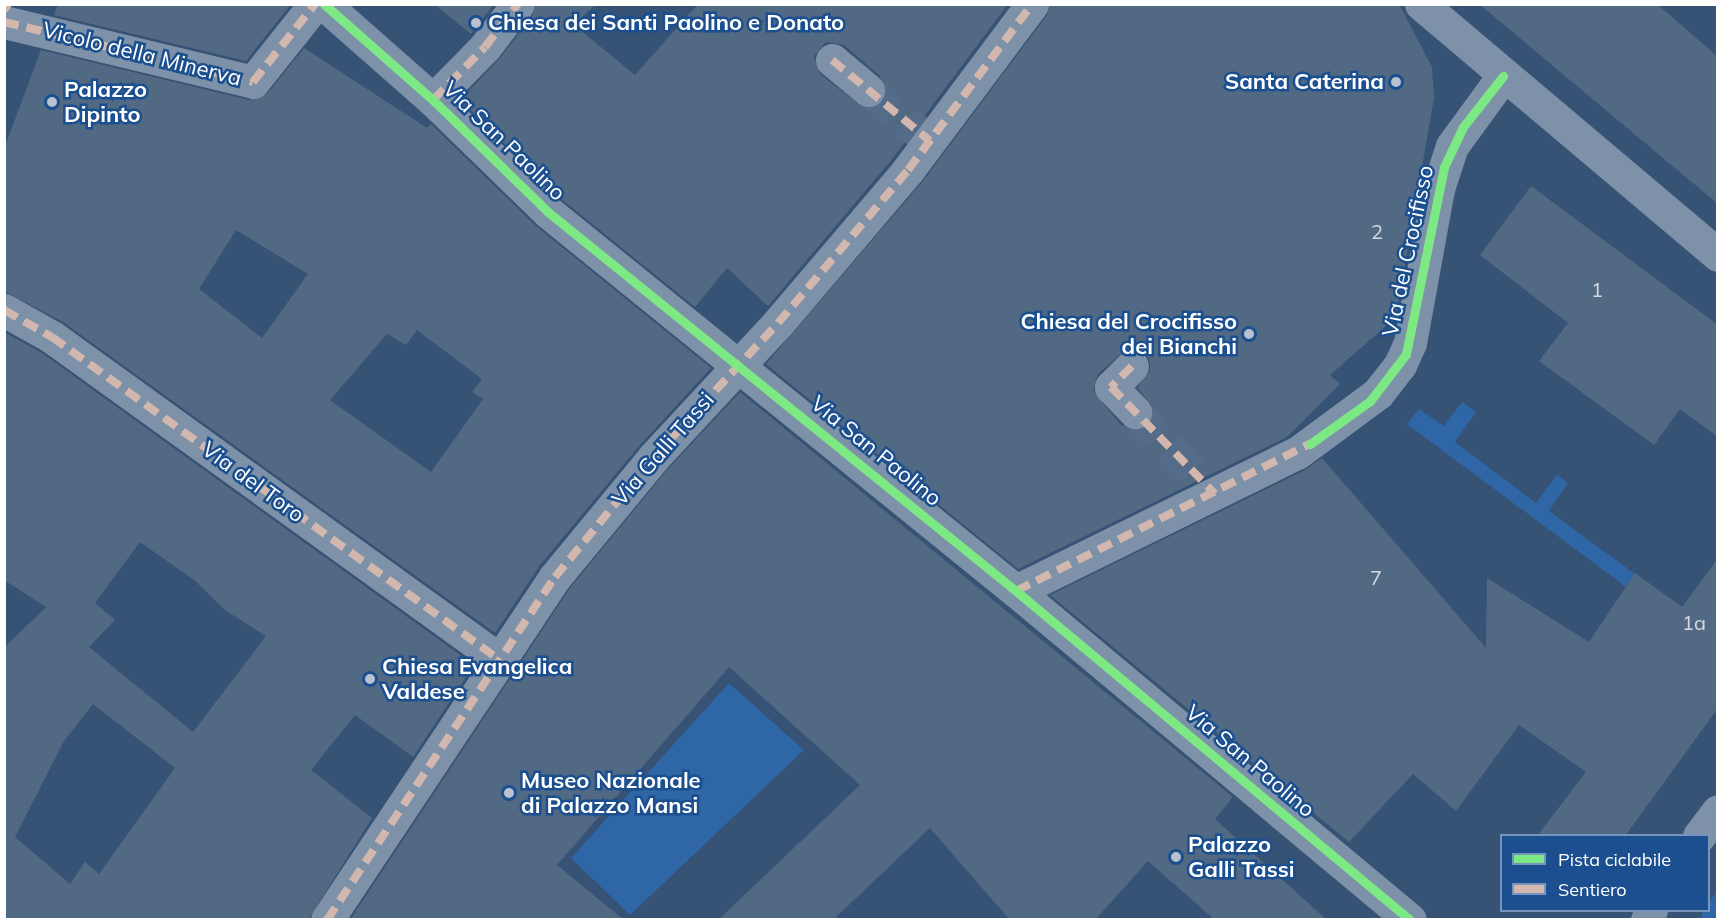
<!DOCTYPE html>
<html>
<head>
<meta charset="utf-8">
<style>
  body { margin:0 }
  #map { position:relative; width:1722px; height:924px; overflow:hidden; background:#365274; font-family:Mulish,sans-serif }
  div>[style] { position:absolute }
  .green>* { inset:0; background:#2f66a5 }
  .building>* { inset:0; background:#526984 }
  .minor-tunnel>* { height:33px; margin-top:-16.5px; transform-origin:0; background:repeating-linear-gradient(90deg,#546c89 0 33px,transparent 0 49px) }
  .minor>* { height:33px; margin:-16.5px; padding:0 16.5px; transform-origin:16.5px; border-radius:16.5px; background:#7d92a8 }
  .quiet>* { height:8px; margin-top:-4px; transform-origin:0; background:repeating-linear-gradient(90deg,#d1b7ad 0 15px,transparent 0 23px) }
  .cycleway>* { height:9px; margin:-4.5px; padding:0 4.5px; transform-origin:4.5px; border-radius:4.5px; background:#7ce984 }
  .dots>* { width:16px; height:16px; translate:-50% -50%; box-sizing:border-box; border:3px solid #1b4f8f; border-radius:50% }
  span { translate:-50% -50%; white-space:nowrap; text-align:center; line-height:1.15; -webkit-text-stroke:5px #1b4f8f; paint-order:stroke }
  .number-label { font-size:20px; color:#d4dae0 }
  .number-label span { -webkit-text-stroke-width:0 }
  .poi-label { font-size:22px; color:#fff; font-weight:700 }
  .left { translate:0 -50%; text-align:left }
  .right { translate:-100% -50%; text-align:right }
  .street-label { font-size:22px; color:#fff }
  .frame { position:absolute; inset:0; border:6px solid #fff; pointer-events:none }
  .legend { position:absolute; left:1500px; top:834px; width:210px; height:78px; box-sizing:border-box; background:#1b4f8f; border:2px solid #7695bc; margin:0; padding:8px 10px; list-style:none; font-size:18px; color:#fff }
  .legend li { display:flex; align-items:center; gap:12px; height:30px }
  .legend b { width:30px; border:2px solid #7695bc }
</style>
</head>
<body>
<div id="map">
  <div class="green">
    <div style="clip-path:polygon(1462px 402px,1476px 412px,1455px 442px,1536px 503px,1557px 475px,1568px 483px,1549px 511px,1635px 574px,1626px 587px,1407px 424px,1419px 409px,1444px 426px)"></div>
    <div style="clip-path:polygon(729px 683px,804px 750px,630px 915px,571px 858px)"></div>
    <div style="clip-path:polygon(1717px 891px,1717px 919px,1701px 919px,1703px 911px,1708px 910px,1709px 902px)"></div>
  </div>
  <div class="building">
    <div style="clip-path:polygon(58px 4px,291px 4px,246px 61px,54px 15px)"></div>
    <div style="clip-path:polygon(434px 4px,494px 4px,471px 34px)"></div>
    <div style="clip-path:polygon(evenodd,536px 4px,596px 4px,574px 25px,635px 75px,698px 4px,1008px 4px,893px 158px,768px 306px,727px 268px,695px 307px,560px 198px,460px 100px,500px 58px,533px 15px,536px 4px,826px 42px,844px 45px,880px 76px,886px 93px,882px 102px,864px 108px,820px 74px,814px 56px,826px 42px)"></div>
    <div style="clip-path:polygon(evenodd,1050px 4px,1399px 4px,1432px 67px,1434px 98px,1396px 317px,1330px 375px,1340px 384px,1287px 437px,1018px 569px,766px 364px,923px 181px,1047px 15px,1050px 4px,1127px 348px,1145px 352px,1150px 362px,1150px 371px,1137px 387px,1153px 407px,1153px 417px,1139px 430px,1121px 425px,1093px 391px,1098px 374px,1127px 348px)"></div>
    <div style="clip-path:polygon(1479px 4px,1657px 4px,1718px 57px,1718px 204px)"></div>
    <div style="clip-path:polygon(evenodd,304px 48px,427px 128px,431px 124px,536px 226px,711px 368px,639px 446px,540px 565px,495px 633px,63px 322px,4px 291px,4px 149px,41px 50px,249px 100px,267px 94px,304px 48px,236px 230px,308px 274px,262px 338px,199px 289px,236px 230px,304px 48px,417px 330px,482px 379px,472px 392px,483px 399px,431px 472px,330px 400px,387px 334px,406px 345px,417px 330px)"></div>
    <div style="clip-path:polygon(1531px 186px,1718px 325px,1718px 437px,1680px 409px,1654px 445px,1539px 361px,1568px 323px,1480px 255px)"></div>
    <div style="clip-path:polygon(evenodd,4px 332px,42px 353px,474px 665px,413px 757px,355px 715px,311px 770px,372px 818px,308px 920px,4px 920px,4px 648px,46px 607px,4px 580px,4px 332px,140px 542px,194px 580px,225px 610px,266px 636px,193px 732px,89px 647px,115px 620px,95px 603px,140px 542px,4px 332px,93px 704px,175px 768px,99px 874px,85px 862px,70px 884px,15px 837px,64px 741px,93px 704px)"></div>
    <div style="clip-path:polygon(740px 392px,1233px 797px,1215px 819px,1327px 920px,1215px 920px,1148px 861px,1095px 920px,1010px 920px,930px 828px,833px 920px,718px 920px,860px 785px,729px 667px,557px 865px,624px 920px,350px 920px,570px 588px,667px 470px)"></div>
    <div style="clip-path:polygon(1322px 458px,1486px 648px,1487px 578px,1589px 642px,1635px 573px,1682px 607px,1718px 558px,1718px 708px,1625px 836px,1537px 836px,1586px 772px,1519px 725px,1456px 811px,1413px 774px,1349px 842px,1050px 595px,1305px 470px)"></div>
  </div>
  <div class="minor-tunnel">
    <div style="left:868px;top:90px;width:67px;rotate:39.6deg"></div>
    <div style="left:1135px;top:412px;width:87px;rotate:45.5deg"></div>
  </div>
  <div class="minor">
    <div style="left:324px;top:4px;width:145px;rotate:41.4deg"></div>
    <div style="left:433px;top:100px;width:161px;rotate:44.2deg"></div>
    <div style="left:548px;top:212px;width:602px;rotate:39deg"></div>
    <div style="left:1016px;top:591px;width:513px;rotate:39.86deg"></div>
    <div style="left:1421px;top:4px;width:389px;rotate:40.2deg"></div>
    <div style="left:4px;top:22px;width:256px;rotate:13.5deg"></div>
    <div style="left:253px;top:82px;width:100px;rotate:-51.5deg"></div>
    <div style="left:832px;top:60px;width:47px;rotate:39.8deg"></div>
    <div style="left:433px;top:100px;width:74px;rotate:-45.5deg"></div>
    <div style="left:485px;top:47px;width:54px;rotate:-52.5deg"></div>
    <div style="left:4px;top:310px;width:55px;rotate:29.4deg"></div>
    <div style="left:52px;top:337px;width:549px;rotate:35.8deg"></div>
    <div style="left:1132px;top:366px;width:30px;rotate:135deg"></div>
    <div style="left:1111px;top:387px;width:35px;rotate:46deg"></div>
    <div style="left:1016px;top:591px;width:313px;rotate:-26.2deg"></div>
    <div style="left:1297px;top:453px;width:101px;rotate:-36.5deg"></div>
    <div style="left:1378px;top:393px;width:36px;rotate:-52deg"></div>
    <div style="left:1400px;top:365px;width:24px;rotate:-66deg"></div>
    <div style="left:1410px;top:343px;width:157px;rotate:-79.7deg"></div>
    <div style="left:1438px;top:189px;width:45px;rotate:-72deg"></div>
    <div style="left:1452px;top:146px;width:87px;rotate:-53.9deg"></div>
    <div style="left:1699px;top:836px;width:31px;rotate:-53deg"></div>
    <div style="left:327px;top:920px;width:412px;rotate:-56.4deg"></div>
    <div style="left:555px;top:577px;width:154px;rotate:-50.5deg"></div>
    <div style="left:653px;top:458px;width:184px;rotate:-47.2deg"></div>
    <div style="left:778px;top:323px;width:201px;rotate:-49.6deg"></div>
    <div style="left:908px;top:170px;width:207px;rotate:-53.2deg"></div>
    <div style="left:1647px;top:920px;width:11px;rotate:-68deg"></div>
  </div>
  <div class="quiet">
    <div style="left:4px;top:10px;width:7px;rotate:-56deg"></div>
    <div style="left:4px;top:22px;width:256px;rotate:13.5deg"></div>
    <div style="left:253px;top:82px;width:100px;rotate:-51.5deg"></div>
    <div style="left:832px;top:60px;width:127px;rotate:39.6deg"></div>
    <div style="left:433px;top:100px;width:74px;rotate:-45.5deg"></div>
    <div style="left:485px;top:47px;width:54px;rotate:-52.5deg"></div>
    <div style="left:4px;top:310px;width:55px;rotate:29.4deg"></div>
    <div style="left:52px;top:337px;width:549px;rotate:35.8deg"></div>
    <div style="left:1132px;top:366px;width:30px;rotate:135deg"></div>
    <div style="left:1111px;top:387px;width:149px;rotate:45.8deg"></div>
    <div style="left:1016px;top:591px;width:329px;rotate:-26.6deg"></div>
    <div style="left:327px;top:920px;width:412px;rotate:-56.4deg"></div>
    <div style="left:555px;top:577px;width:154px;rotate:-50.5deg"></div>
    <div style="left:653px;top:458px;width:184px;rotate:-47.2deg"></div>
    <div style="left:778px;top:323px;width:201px;rotate:-49.6deg"></div>
    <div style="left:908px;top:170px;width:207px;rotate:-53.2deg"></div>
  </div>
  <div class="cycleway">
    <div style="left:324px;top:4px;width:145px;rotate:41.4deg"></div>
    <div style="left:433px;top:100px;width:161px;rotate:44.2deg"></div>
    <div style="left:548px;top:212px;width:602px;rotate:39deg"></div>
    <div style="left:1016px;top:591px;width:513px;rotate:39.86deg"></div>
    <div style="left:1310px;top:444px;width:74px;rotate:-35.6deg"></div>
    <div style="left:1370px;top:401px;width:59px;rotate:-52.5deg"></div>
    <div style="left:1406px;top:354px;width:191px;rotate:-78.5deg"></div>
    <div style="left:1444px;top:167px;width:44px;rotate:-64.6deg"></div>
    <div style="left:1463px;top:127px;width:65px;rotate:-51.9deg"></div>
  </div>
  <div class="dots">
    <div style="left:476px;top:23px;background:#b9c2ce"></div>
    <div style="left:1396px;top:82px;background:#b9c2ce"></div>
    <div style="left:52px;top:102px;background:#b9c2ce"></div>
    <div style="left:1249px;top:334px;background:#b9c2ce"></div>
    <div style="left:370px;top:679px;background:#b9c2ce"></div>
    <div style="left:509px;top:793px;background:#b9c2ce"></div>
    <div style="left:1176px;top:857px;background:#b9c2ce"></div>
  </div>
  <div class="number-label">
    <span style="left:1377px;top:231px">2</span>
    <span style="left:1597px;top:289px">1</span>
    <span style="left:1376px;top:577px">7</span>
    <span style="left:1694px;top:622px">1a</span>
  </div>
  <div class="poi-label">
    <span class="left" style="left:488px;top:23px">Chiesa dei Santi Paolino e Donato</span>
    <span class="right" style="left:1384px;top:82px">Santa Caterina</span>
    <span class="left" style="left:64px;top:102px">Palazzo<br>Dipinto</span>
    <span class="right" style="left:1237px;top:334px">Chiesa del Crocifisso<br>dei Bianchi</span>
    <span class="left" style="left:382px;top:679px">Chiesa Evangelica<br>Valdese</span>
    <span class="left" style="left:521px;top:793px">Museo Nazionale<br>di Palazzo Mansi</span>
    <span class="left" style="left:1188px;top:857px">Palazzo<br>Galli Tassi</span>
  </div>
  <div class="street-label">
    <span style="left:142px;top:54px;rotate:14deg">Vicolo della Minerva</span>
    <span style="left:504px;top:141px;rotate:44deg">Via San Paolino</span>
    <span style="left:1408px;top:251px;rotate:-78deg">Via del Crocifisso</span>
    <span style="left:663px;top:449px;rotate:-49deg">Via Galli Tassi</span>
    <span style="left:876px;top:451px;rotate:39deg">Via San Paolino</span>
    <span style="left:253px;top:482px;rotate:36deg">Via del Toro</span>
    <span style="left:1250px;top:761px;rotate:40deg">Via San Paolino</span>
  </div>
  <div class="frame"></div>
  <ul class="legend">
  <li><b style="height:8px;background:#7ce984"></b>Pista ciclabile</li>
  <li><b style="height:8px;background:#d1b7ad"></b>Sentiero</li>
  </ul>
</div>
</body>
</html>
